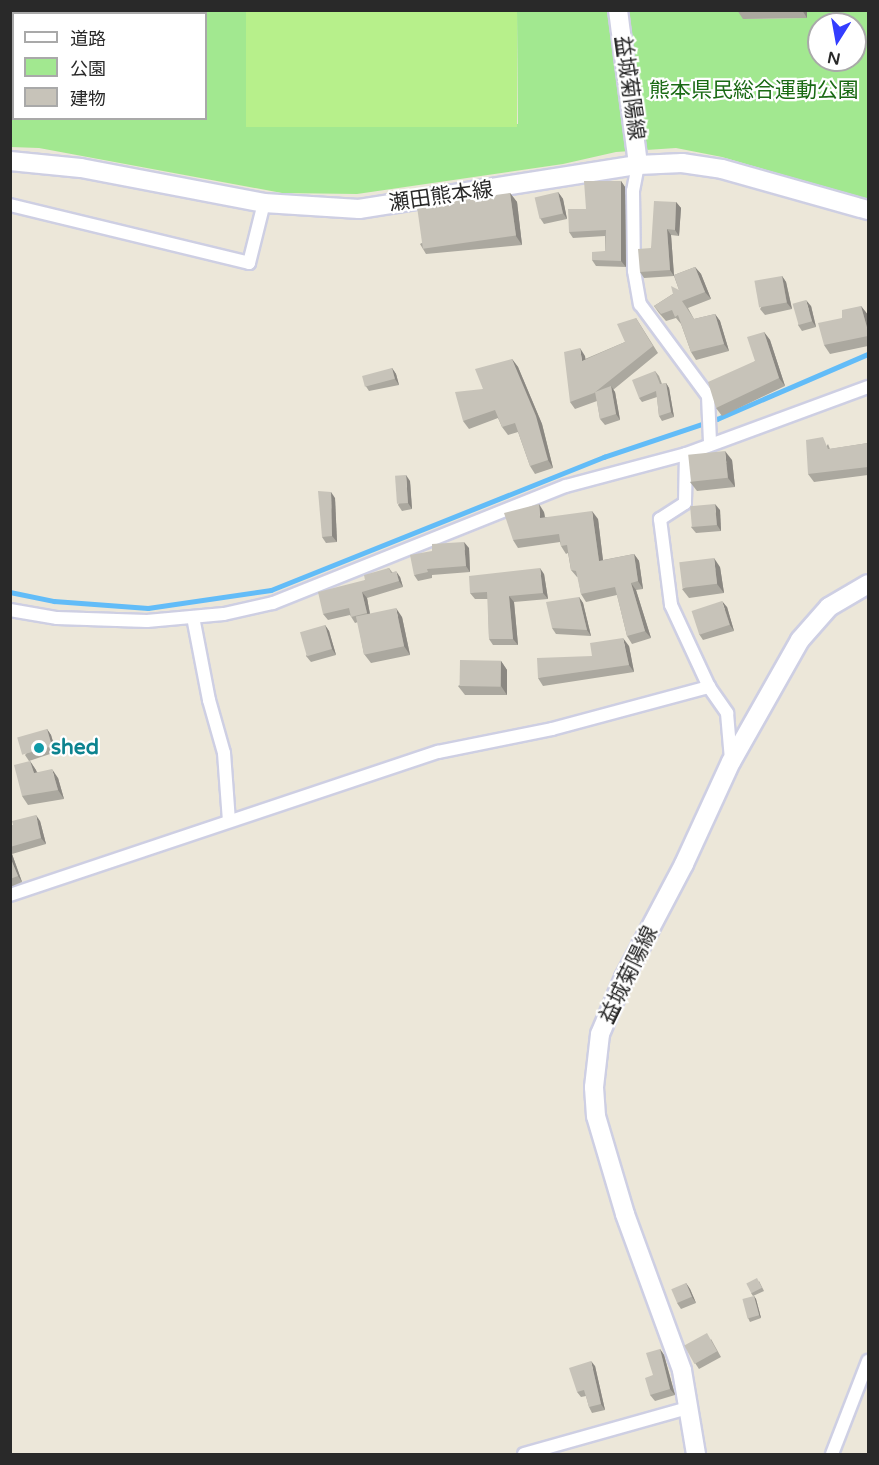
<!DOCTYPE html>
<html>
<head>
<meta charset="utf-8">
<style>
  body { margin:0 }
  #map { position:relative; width:879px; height:1465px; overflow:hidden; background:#ece7d9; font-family:"Varela Round","Noto Sans JP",sans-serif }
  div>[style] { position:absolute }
  .green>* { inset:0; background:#a2e890 }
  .pitch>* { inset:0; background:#b7f08b; transform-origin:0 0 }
  .stream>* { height:4.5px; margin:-2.25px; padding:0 2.25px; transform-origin:2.25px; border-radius:2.25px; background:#62bcf8 }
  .roads { filter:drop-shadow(2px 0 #cecfe3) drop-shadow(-2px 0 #cecfe3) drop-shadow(0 2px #cecfe3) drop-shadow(0 -2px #cecfe3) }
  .minor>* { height:12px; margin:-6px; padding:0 6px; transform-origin:6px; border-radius:6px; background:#fff }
  .secondary>* { height:18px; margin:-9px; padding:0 9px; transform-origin:9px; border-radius:9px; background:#fff }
  .wall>* { inset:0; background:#aba89f }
  .shaded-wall>* { inset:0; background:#8b8882 }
  .building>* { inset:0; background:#c7c3b9; transform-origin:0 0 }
  .dots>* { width:16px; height:16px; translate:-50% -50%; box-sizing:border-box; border:3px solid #fff; border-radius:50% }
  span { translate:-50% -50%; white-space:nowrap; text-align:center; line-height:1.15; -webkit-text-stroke:4.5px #fff; paint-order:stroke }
  .street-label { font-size:21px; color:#292929 }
  .park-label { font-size:21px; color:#1a6a14 }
  .culture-label { font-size:21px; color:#0d838f; font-weight:700 }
  .left { translate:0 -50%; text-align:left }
  .frame { position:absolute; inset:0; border:12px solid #292929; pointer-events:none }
  .legend { position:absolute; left:12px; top:12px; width:195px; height:108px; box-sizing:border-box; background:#fff; border:2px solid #a9a9a9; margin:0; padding:8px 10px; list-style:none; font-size:18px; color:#292929 }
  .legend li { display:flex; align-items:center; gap:12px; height:30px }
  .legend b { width:30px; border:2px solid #a9a9a9 }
  .north { position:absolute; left:807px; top:12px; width:60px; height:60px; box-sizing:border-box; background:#fff; border:2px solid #a9a9a9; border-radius:50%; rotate:191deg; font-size:16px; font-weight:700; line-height:24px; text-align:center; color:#292929 }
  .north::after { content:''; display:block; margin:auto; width:21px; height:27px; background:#333dff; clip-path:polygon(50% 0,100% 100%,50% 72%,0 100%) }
</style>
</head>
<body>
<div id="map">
  <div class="green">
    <div style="clip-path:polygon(evenodd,743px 10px,743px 19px,807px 18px,807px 11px,868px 11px,868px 200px,722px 157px,676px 148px,616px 152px,563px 164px,357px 194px,282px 193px,39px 148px,11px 147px,11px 110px,14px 118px,206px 118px,206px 14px,133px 11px,246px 11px,247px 127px,518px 124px,517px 11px,743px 10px,819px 24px,855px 24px,855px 60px,819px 60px,819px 24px)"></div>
  </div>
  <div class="pitch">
    <div style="clip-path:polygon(133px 10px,134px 13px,14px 14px,11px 110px,11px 11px)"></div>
    <div style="left:246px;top:11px;width:271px;height:116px"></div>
  </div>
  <div class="stream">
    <div style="left:10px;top:592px;width:45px;rotate:11.6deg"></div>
    <div style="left:54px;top:601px;width:94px;rotate:4.3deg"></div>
    <div style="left:148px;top:608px;width:124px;rotate:-8.3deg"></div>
    <div style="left:271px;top:590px;width:359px;rotate:-21.8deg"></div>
    <div style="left:604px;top:457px;width:119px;rotate:-18.6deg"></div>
    <div style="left:717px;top:419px;width:164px;rotate:-23.3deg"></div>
  </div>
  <div class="roads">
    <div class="minor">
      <div style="left:638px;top:165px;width:26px;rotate:101deg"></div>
      <div style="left:633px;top:191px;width:80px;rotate:89.3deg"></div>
      <div style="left:634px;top:271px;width:34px;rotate:80deg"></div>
      <div style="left:640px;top:304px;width:114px;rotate:53.5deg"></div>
      <div style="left:708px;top:396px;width:46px;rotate:87.5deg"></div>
      <div style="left:10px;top:205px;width:246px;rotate:13.6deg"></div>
      <div style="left:249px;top:263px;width:62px;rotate:-76deg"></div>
      <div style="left:686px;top:454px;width:49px;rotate:91.2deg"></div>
      <div style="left:685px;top:503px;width:30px;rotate:147deg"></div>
      <div style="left:660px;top:519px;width:87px;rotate:82.7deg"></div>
      <div style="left:671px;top:605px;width:90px;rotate:65.1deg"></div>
      <div style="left:709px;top:687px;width:32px;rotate:55deg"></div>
      <div style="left:727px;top:713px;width:47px;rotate:85.1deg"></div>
      <div style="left:10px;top:610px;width:48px;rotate:9.7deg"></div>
      <div style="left:57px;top:618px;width:90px;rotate:1.9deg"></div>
      <div style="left:147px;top:621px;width:77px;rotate:-5.2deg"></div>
      <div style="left:224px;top:614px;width:50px;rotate:-12.7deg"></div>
      <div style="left:273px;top:603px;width:315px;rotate:-21.8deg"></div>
      <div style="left:566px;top:486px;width:124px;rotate:-14.9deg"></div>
      <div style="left:686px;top:454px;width:194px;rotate:-20.2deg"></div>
      <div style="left:193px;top:617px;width:85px;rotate:79.1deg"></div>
      <div style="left:209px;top:700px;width:55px;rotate:74.2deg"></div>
      <div style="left:224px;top:753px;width:68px;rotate:85.8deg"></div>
      <div style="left:10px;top:895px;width:451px;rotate:-18.5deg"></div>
      <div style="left:438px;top:752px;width:116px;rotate:-11.4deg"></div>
      <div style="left:552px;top:729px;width:163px;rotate:-15deg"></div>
      <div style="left:524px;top:1454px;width:170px;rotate:-15.7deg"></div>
      <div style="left:832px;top:1454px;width:100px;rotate:-68.8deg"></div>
    </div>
    <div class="secondary">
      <div style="left:618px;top:10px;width:156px;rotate:82.6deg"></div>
      <div style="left:10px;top:161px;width:71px;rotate:5.6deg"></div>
      <div style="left:81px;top:168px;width:186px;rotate:10.8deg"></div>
      <div style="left:264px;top:203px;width:95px;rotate:3.6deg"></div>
      <div style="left:359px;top:209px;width:282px;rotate:-9deg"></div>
      <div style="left:638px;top:165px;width:44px;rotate:-2.6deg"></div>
      <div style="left:682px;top:163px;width:40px;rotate:8.5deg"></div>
      <div style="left:722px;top:169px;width:152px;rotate:15.7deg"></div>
      <div style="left:696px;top:1454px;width:85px;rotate:-99.5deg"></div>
      <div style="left:682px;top:1370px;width:166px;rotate:-110.1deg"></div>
      <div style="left:625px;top:1214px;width:102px;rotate:-106.5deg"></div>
      <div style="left:596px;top:1116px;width:29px;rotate:-94deg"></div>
      <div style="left:594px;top:1087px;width:53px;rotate:-83.5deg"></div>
      <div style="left:600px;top:1034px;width:61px;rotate:-66.8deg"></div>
      <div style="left:624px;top:978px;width:129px;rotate:-62.2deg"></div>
      <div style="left:684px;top:864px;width:112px;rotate:-65.3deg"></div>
      <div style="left:731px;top:762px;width:140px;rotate:-60.5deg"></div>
      <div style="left:800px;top:640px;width:44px;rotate:-48.7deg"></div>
      <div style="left:829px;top:607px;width:45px;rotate:-30.5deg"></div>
    </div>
  </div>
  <div class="wall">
    <div style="clip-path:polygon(737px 10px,807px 10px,807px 18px,743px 19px)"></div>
    <div style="clip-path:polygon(621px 181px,625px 187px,626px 267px,596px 266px,592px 260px,605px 251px,605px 236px,573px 238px,569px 232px,586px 209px)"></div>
    <div style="clip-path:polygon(558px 192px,563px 199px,567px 219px,544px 224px,540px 218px)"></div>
    <div style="clip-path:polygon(510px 193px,517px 202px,522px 245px,426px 254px,420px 244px)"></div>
    <div style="clip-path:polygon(676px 202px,681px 208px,679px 236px,671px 235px,674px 275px,695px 267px,701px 274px,711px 299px,688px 308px,694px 319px,715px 314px,720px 321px,729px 351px,696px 360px,691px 352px,681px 324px,676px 318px,666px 321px,659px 313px,654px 306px,679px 290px,674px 276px,644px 278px,640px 272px,651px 248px)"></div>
    <div style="clip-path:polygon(782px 276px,786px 282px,792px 309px,765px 315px,760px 309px)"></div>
    <div style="clip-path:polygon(811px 306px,816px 327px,802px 331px,798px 325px)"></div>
    <div style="clip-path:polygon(861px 306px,868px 315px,868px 346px,830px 354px,824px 345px,842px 318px)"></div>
    <div style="clip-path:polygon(636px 318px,658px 353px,613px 390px,615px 392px,620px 420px,605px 425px,600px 419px,597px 401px,575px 409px,570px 402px,585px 356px,585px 359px,625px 342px)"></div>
    <div style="clip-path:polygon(764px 332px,770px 340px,785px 386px,722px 416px,716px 408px,755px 361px)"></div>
    <div style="clip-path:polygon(512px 359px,518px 367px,542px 424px,553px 468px,535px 474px,530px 466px,518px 432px,508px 435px,502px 427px,498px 418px,469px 429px,463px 421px,483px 389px)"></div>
    <div style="clip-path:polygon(392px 368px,396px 374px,399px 385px,369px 391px,365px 385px)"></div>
    <div style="clip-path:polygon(655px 371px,659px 376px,662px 384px,666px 383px,669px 388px,674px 417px,662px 421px,659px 416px,657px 397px,642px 402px,639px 398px)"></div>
    <div style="clip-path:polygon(868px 443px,868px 475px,814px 482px,808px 474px,828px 444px,830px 449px)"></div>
    <div style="clip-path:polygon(732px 460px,735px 487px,697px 491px,690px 482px)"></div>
    <div style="clip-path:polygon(410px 481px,412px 509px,402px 511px,398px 505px)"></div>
    <div style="clip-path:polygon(335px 498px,337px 542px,326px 543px,322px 537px)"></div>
    <div style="clip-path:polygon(720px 510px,721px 531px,696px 533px,691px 527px)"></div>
    <div style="clip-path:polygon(544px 512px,545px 517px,598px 519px,603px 560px,634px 554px,639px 561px,643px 589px,636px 590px,651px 638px,632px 644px,627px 636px,617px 595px,586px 602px,581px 594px,578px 577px,577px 577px,571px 570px,568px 553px,566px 554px,561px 546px,560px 542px,518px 548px,513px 540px)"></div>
    <div style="clip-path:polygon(469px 548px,470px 572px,432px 575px,432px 578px,418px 581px,414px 575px)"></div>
    <div style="clip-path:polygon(720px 567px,724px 593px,689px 598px,682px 589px)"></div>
    <div style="clip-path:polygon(389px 568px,392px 572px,400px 577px,403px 587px,367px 598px,370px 614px,402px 617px,410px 655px,371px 663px,364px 654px,358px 622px,355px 623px,350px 615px,328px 620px,323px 614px,365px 580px)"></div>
    <div style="clip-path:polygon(544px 574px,548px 599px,514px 602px,518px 645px,493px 645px,489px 639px,488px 599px,475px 599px,470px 593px)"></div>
    <div style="clip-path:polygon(579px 597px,583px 603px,591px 636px,556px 634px,552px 628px)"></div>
    <div style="clip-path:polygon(727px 607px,734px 631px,703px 640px,699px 634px)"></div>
    <div style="clip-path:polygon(325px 625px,329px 631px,336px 655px,311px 662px,306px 656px)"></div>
    <div style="clip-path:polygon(629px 646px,634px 672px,543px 686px,538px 678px)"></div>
    <div style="clip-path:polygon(501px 661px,507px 670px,507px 695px,465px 695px,458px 686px)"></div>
    <div style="clip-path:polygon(47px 729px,51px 735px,56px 752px,29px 761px,25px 755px)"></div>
    <div style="clip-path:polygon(30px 761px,37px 772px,58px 778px,64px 799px,28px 805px,22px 796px)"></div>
    <div style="clip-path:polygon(40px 821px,46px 844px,12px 854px,22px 882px,10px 887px,10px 826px)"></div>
    <div style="clip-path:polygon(759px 1281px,764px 1291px,753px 1296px,751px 1293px)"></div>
    <div style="clip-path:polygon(686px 1283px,690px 1289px,696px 1303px,681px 1309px,677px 1303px)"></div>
    <div style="clip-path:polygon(754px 1296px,756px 1299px,761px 1318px,750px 1322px,748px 1318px)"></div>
    <div style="clip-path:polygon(711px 1339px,721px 1357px,699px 1369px,695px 1363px)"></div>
    <div style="clip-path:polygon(660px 1349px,664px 1355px,675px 1395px,655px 1401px,650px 1395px,653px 1375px)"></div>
    <div style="clip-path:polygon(595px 1366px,605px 1410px,592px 1413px,589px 1407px,586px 1396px,581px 1397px,577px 1392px)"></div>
  </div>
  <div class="shaded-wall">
    <div style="clip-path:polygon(802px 10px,807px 10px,807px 18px)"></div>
    <div style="clip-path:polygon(621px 181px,625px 187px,626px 267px,621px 261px)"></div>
    <div style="clip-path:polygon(558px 192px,563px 199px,567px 219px,563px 213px)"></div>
    <div style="clip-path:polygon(510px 193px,517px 202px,522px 245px,516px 236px)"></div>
    <div style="clip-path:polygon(676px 202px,681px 208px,679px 236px,675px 230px)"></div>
    <div style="clip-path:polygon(667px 229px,671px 235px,674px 276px,670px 270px)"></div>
    <div style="clip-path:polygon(695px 267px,701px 274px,711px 299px,705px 292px)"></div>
    <div style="clip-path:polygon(782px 276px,786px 282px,792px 309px,787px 303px)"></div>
    <div style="clip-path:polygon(806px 300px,811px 306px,816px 327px,812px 321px)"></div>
    <div style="clip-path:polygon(861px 306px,868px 315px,868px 331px)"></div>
    <div style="clip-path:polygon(715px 314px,720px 321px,729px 351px,724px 344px)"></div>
    <div style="clip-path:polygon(764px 332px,770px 340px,785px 386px,779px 378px)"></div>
    <div style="clip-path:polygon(580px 348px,585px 356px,587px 368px,582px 361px)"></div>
    <div style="clip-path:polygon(512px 359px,518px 367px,542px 424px,553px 468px,548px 460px)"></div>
    <div style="clip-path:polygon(392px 368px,396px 374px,399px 385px,395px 379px)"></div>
    <div style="clip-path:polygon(666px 383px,669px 388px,674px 417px,671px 412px)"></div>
    <div style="clip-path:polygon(611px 386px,615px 392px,620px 420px,616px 414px)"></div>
    <div style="clip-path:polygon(725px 451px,732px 460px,735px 487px,728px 478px)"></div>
    <div style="clip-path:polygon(406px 475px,410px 481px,412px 509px,408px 503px)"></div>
    <div style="clip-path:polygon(331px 492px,335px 498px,337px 542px,332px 536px)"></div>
    <div style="clip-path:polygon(539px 504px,544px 512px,546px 525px,540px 518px)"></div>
    <div style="clip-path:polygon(715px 504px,720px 510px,721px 531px,717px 525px)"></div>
    <div style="clip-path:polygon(592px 511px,598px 519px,604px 569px,599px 561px)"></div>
    <div style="clip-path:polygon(464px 542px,469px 548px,470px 572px,466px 566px)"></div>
    <div style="clip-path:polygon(634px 554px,639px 561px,643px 589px,638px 581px)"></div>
    <div style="clip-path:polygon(714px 558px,720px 567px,724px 593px,717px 584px)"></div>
    <div style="clip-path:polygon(540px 568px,544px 574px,548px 599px,543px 593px)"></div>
    <div style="clip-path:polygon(396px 571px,400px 577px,403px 587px,399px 581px)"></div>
    <div style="clip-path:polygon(631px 583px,636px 590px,651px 638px,645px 631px)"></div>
    <div style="clip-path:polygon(362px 592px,367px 598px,371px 620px,367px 613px)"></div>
    <div style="clip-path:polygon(509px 596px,514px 602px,518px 645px,513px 639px)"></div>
    <div style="clip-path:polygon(579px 597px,583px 603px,591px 636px,587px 630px)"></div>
    <div style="clip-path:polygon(722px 601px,727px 607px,734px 631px,730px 625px)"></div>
    <div style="clip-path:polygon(396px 608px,402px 617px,410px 655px,404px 646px)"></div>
    <div style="clip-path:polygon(325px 625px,329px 631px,336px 655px,332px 649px)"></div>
    <div style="clip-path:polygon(623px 638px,629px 646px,634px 672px,629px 665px)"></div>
    <div style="clip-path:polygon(501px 661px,507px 670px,507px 695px,501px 686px)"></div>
    <div style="clip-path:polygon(47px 729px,51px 735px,56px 752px,52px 746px)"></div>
    <div style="clip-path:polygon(30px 761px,36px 770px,40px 782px,34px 773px)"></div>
    <div style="clip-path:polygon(52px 769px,58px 778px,64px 799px,58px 790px)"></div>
    <div style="clip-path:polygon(36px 815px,40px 821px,46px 844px,41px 838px)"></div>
    <div style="clip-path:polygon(10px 853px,12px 854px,22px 882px,18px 876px,10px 857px)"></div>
    <div style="clip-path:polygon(686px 1283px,690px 1289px,696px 1303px,692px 1297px)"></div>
    <div style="clip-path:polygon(754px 1296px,756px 1299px,761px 1318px,759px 1315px)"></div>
    <div style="clip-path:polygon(660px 1349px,664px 1355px,675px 1395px,670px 1389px)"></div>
    <div style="clip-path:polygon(591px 1361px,595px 1366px,605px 1410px,601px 1404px)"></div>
  </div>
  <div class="building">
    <div style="clip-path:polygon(584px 181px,621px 181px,621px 261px,592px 260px,592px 252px,605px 251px,606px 230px,569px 232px,568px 209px,586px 209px)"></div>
    <div style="left:558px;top:192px;width:22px;height:24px;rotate:77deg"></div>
    <div style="left:510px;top:193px;width:43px;height:94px;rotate:82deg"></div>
    <div style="clip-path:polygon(654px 201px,676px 202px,675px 230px,667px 229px,670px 270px,640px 272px,638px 249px,651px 248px)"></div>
    <div style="clip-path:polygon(695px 267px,705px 292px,682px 301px,694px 319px,715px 314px,724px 344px,691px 352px,678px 315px,675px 317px,672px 310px,661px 314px,654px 306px,673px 294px,671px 286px,679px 290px,674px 275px)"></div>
    <div style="left:782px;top:276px;width:27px;height:28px;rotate:80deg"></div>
    <div style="left:806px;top:300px;width:22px;height:14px;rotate:74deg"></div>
    <div style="clip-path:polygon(861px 306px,868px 331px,868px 336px,824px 345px,818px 323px,842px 318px,842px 310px)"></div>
    <div style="clip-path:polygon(636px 318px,653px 346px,594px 393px,570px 402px,564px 352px,580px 348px,582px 361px,625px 342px,617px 324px)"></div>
    <div style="clip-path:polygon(764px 332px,779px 378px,716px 408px,708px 382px,755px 361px,747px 337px)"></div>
    <div style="clip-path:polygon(512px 359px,536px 416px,548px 460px,530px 466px,515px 423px,502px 427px,495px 410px,463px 421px,455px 392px,483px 389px,475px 369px)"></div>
    <div style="left:392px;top:368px;width:11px;height:31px;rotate:75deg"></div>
    <div style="clip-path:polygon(655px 371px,660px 384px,666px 383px,671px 412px,659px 416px,656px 391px,639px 398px,632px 380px)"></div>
    <div style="clip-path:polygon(611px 386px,616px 414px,600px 419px,595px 392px)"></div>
    <div style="clip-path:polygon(823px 437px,828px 449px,868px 443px,868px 467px,808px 474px,806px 440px)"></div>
    <div style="left:725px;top:451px;width:27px;height:37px;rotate:84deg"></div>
    <div style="left:406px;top:475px;width:28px;height:11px;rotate:86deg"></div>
    <div style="clip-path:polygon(318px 491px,331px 492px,332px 536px,322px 537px)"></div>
    <div style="clip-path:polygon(539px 504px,540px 518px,592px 511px,599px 561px,634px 554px,638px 581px,631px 583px,645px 631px,627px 636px,615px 587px,581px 594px,576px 571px,571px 570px,567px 545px,561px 546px,559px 534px,513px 540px,504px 513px)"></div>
    <div style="left:715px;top:504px;width:21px;height:25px;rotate:85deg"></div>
    <div style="clip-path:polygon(464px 542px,466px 566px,427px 569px,428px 572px,414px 575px,410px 555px,432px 551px,432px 544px)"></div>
    <div style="left:714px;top:558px;width:26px;height:35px;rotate:83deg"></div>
    <div style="clip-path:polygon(389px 568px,391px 573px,396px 571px,399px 581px,362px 592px,367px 613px,351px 617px,349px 608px,323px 614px,318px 592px,365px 580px,364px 575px)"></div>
    <div style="clip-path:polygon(540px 568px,543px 593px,509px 596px,513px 639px,489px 639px,487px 592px,470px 593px,469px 576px)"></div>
    <div style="clip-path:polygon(579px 597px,587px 630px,552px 628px,546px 602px)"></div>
    <div style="left:722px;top:601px;width:25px;height:32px;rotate:72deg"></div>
    <div style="left:396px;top:608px;width:39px;height:41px;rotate:78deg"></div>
    <div style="left:325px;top:625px;width:25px;height:26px;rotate:74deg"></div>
    <div style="clip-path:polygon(623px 638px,629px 665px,538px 678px,537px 658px,592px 656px,590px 643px)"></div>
    <div style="left:460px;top:660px;width:41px;height:26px;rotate:1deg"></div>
    <div style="left:47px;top:729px;width:18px;height:31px;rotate:74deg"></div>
    <div style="clip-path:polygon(30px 761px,34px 773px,52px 769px,58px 790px,22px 796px,14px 765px)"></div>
    <div style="clip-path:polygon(36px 815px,41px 838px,10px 847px,10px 826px,13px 825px,12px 821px)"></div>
    <div style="clip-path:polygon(10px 857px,18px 876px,10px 879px)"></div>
    <div style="left:757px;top:1278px;width:11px;height:12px;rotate:63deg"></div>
    <div style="left:686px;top:1283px;width:15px;height:16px;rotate:67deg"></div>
    <div style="left:754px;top:1296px;width:20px;height:12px;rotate:75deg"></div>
    <div style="left:707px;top:1333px;width:21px;height:26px;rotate:61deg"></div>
    <div style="clip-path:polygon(660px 1349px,670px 1389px,650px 1395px,645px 1378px,653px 1375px,646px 1353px)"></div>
    <div style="clip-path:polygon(591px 1361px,601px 1404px,589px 1407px,584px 1390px,577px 1392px,569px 1368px)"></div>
  </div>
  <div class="dots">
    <div style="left:39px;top:748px;background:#0f9aa8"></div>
  </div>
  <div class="street-label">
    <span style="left:629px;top:88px;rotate:82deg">益城菊陽線</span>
    <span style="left:441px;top:197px;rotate:-8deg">瀬田熊本線</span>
    <span style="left:629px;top:975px;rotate:-64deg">益城菊陽線</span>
  </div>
  <div class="park-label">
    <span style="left:754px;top:91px">熊本県民総合運動公園</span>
  </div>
  <div class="culture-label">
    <span class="left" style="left:51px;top:748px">shed</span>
  </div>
  <div class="frame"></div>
  <ul class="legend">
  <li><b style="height:8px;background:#fff"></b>道路</li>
  <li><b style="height:16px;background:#a2e890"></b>公園</li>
  <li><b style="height:16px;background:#c7c3b9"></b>建物</li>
  </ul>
  <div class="north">N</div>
</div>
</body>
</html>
